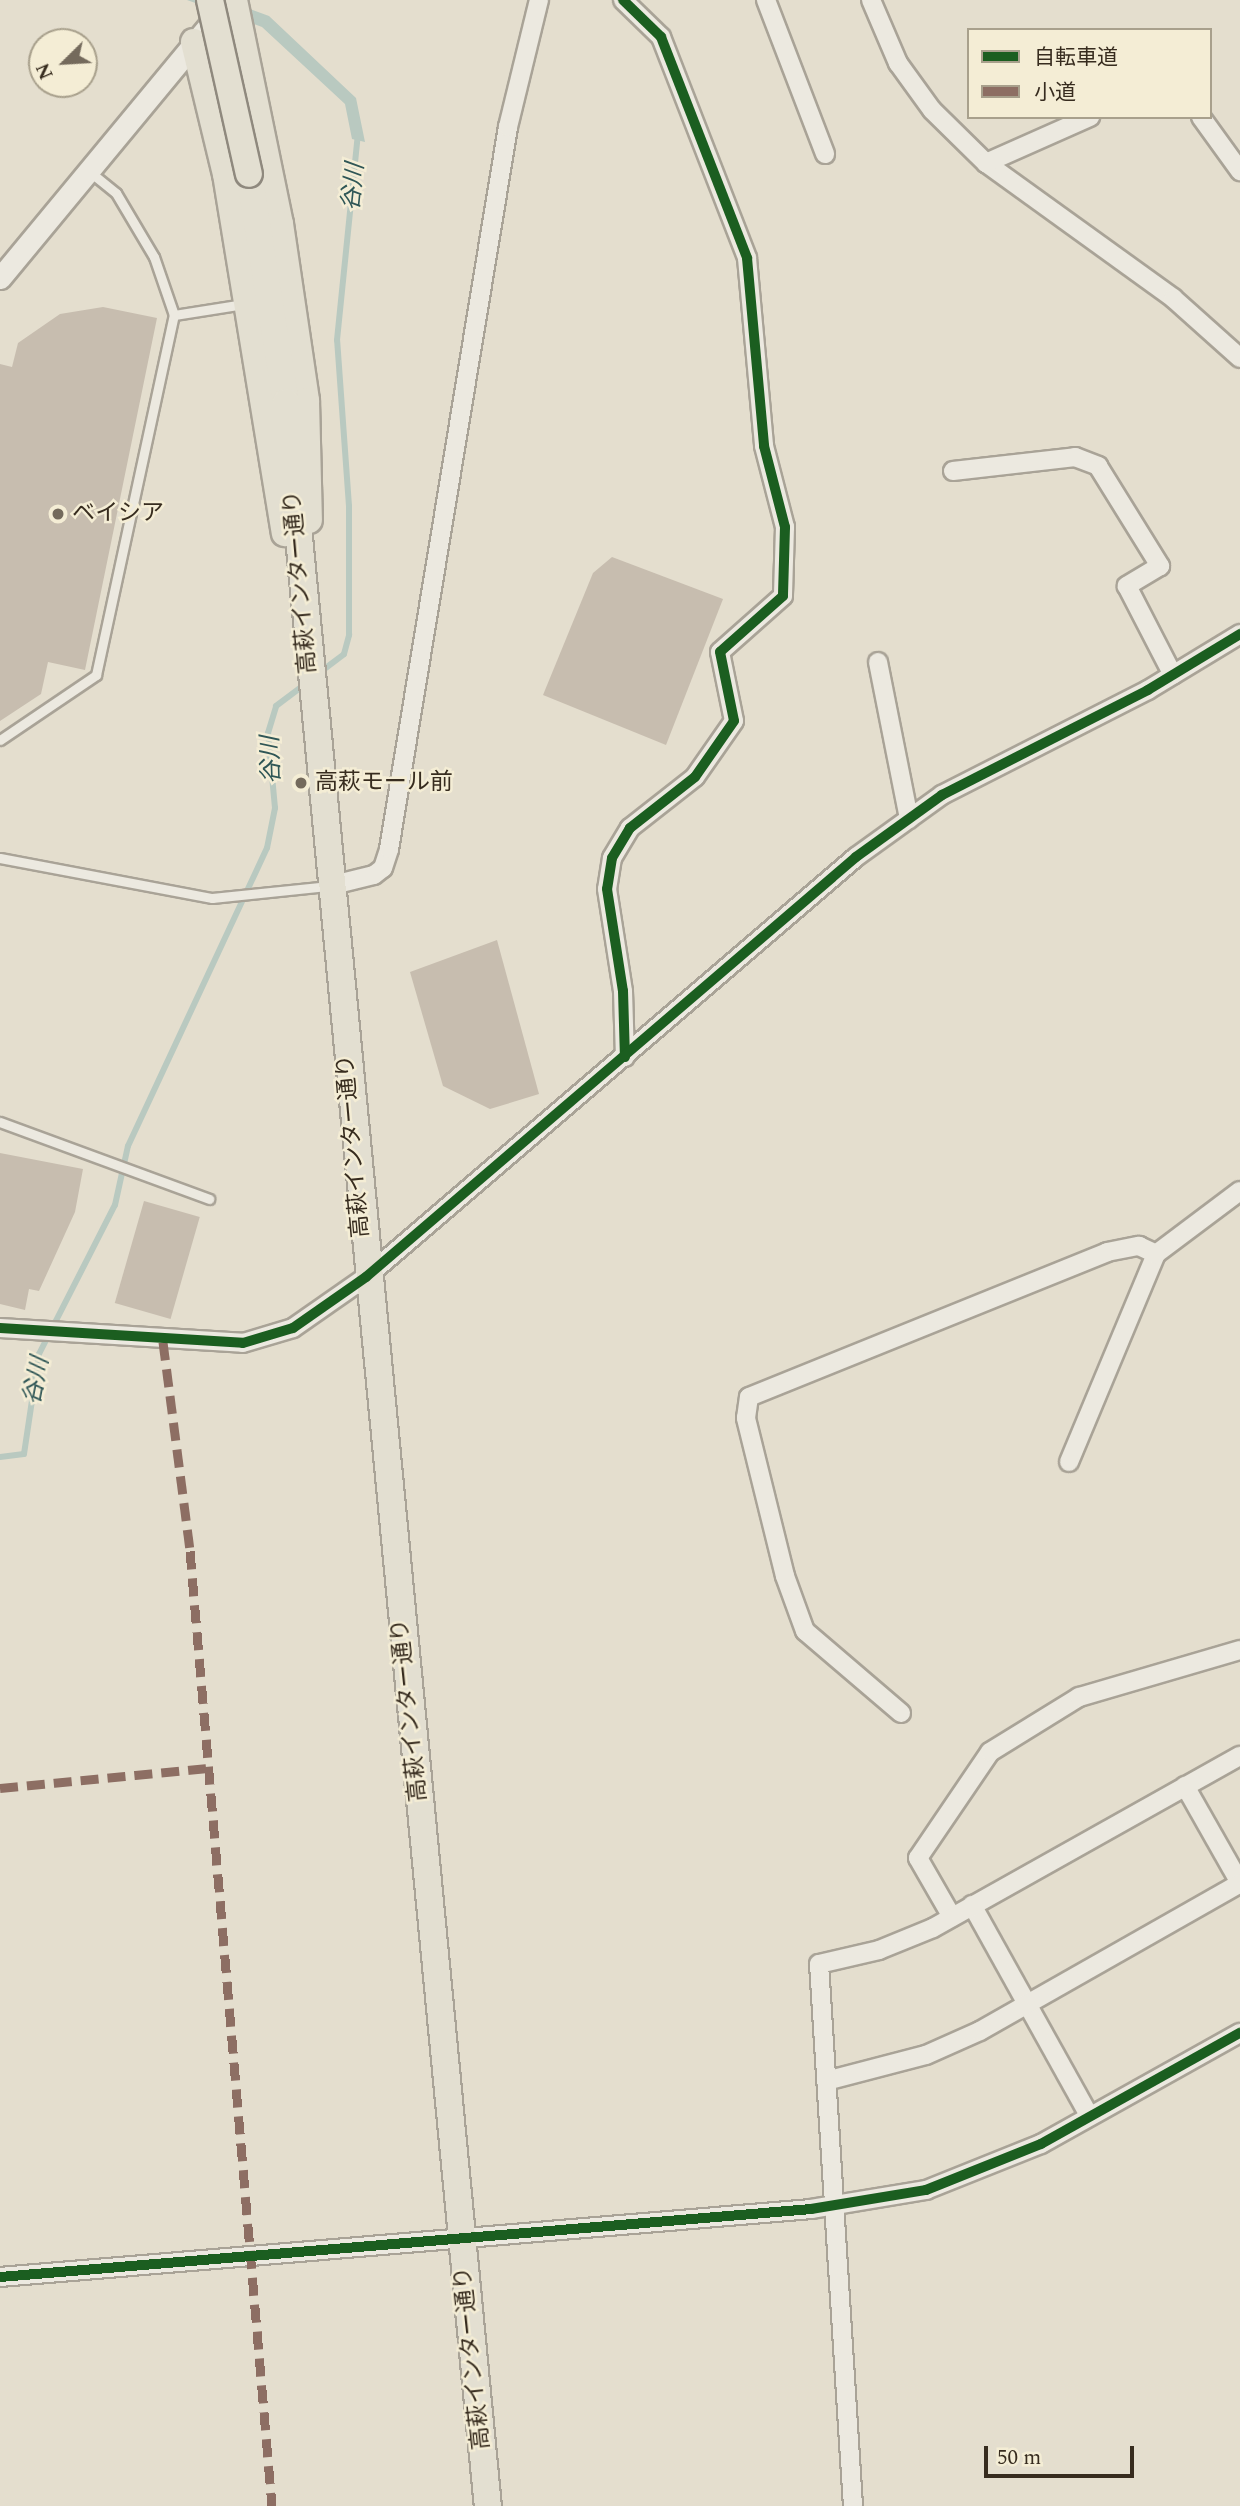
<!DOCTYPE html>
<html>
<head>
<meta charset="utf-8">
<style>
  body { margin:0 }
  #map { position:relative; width:1240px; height:2506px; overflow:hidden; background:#e4dece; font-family:Spectral,"Noto Sans JP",serif }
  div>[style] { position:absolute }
  .water>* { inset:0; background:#b9c9c0 }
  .stream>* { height:6px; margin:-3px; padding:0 3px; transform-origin:3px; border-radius:3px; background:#b9c9c0 }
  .building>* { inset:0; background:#c7bdaf; transform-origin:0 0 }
  .roads { filter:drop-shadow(2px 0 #a9a397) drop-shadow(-2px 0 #a9a397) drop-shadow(0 2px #a9a397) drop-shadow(0 -2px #a9a397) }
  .service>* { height:9px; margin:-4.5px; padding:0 4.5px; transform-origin:4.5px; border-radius:4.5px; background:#ece9e0 }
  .minor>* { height:18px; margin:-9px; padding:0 9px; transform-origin:9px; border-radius:9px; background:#ece9e0 }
  .tertiary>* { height:21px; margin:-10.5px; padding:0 10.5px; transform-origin:10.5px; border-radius:10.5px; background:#ece9e0 }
  .primary>* { height:26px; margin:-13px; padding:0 13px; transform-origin:13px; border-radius:13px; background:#e3dfd1 }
  .bridges { filter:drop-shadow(2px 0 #8f897e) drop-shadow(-2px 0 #8f897e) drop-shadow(0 2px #8f897e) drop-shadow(0 -2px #8f897e) }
  .primary-bridge>* { height:26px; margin:-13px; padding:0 13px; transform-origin:13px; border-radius:13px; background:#e3dfd1 }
  .quiet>* { height:9px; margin-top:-4.5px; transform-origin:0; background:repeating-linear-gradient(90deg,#8d6e63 0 18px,transparent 0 27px) }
  .cycleway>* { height:10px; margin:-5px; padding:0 5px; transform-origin:5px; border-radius:5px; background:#1b5e20 }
  .dots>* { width:19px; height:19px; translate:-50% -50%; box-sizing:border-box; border:4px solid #f4edd5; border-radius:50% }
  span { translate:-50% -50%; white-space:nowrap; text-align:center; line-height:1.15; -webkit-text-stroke:5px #f4edd5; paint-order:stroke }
  .poi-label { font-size:23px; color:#372c1f }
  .left { translate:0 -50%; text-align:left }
  .street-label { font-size:23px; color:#372c1f }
  .water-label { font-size:24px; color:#2f5656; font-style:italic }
  .legend { position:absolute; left:967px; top:28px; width:245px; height:91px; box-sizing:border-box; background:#f4edd5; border:2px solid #a8a08c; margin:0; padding:9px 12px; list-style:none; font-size:21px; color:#372c1f }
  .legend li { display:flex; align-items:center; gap:14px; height:35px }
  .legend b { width:35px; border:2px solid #a8a08c }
  .north { position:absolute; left:28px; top:28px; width:70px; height:70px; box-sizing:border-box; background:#f4edd5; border:2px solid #a8a08c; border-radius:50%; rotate:246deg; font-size:19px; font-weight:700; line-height:28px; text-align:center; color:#372c1f }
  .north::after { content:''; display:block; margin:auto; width:24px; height:32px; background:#746a5c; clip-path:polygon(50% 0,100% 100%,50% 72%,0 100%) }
  .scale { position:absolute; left:984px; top:2446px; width:150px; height:32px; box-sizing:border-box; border:4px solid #372c1f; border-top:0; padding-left:9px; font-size:21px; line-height:24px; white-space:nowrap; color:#372c1f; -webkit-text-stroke:5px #f4edd5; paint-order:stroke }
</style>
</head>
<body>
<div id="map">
  <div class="water">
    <div style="clip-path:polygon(187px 0,225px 0,269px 16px,356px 98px,365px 142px,352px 139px,345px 104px,262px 27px)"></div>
  </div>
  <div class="stream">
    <div style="left:319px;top:673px;width:31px;rotate:-37deg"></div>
    <div style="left:344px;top:654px;width:20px;rotate:-75deg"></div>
    <div style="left:349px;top:635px;width:129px;rotate:-90deg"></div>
    <div style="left:349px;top:506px;width:166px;rotate:-94.1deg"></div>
    <div style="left:337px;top:340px;width:206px;rotate:-84.2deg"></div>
    <div style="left:0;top:1457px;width:24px;rotate:-7deg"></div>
    <div style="left:24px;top:1454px;width:101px;rotate:-81.5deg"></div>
    <div style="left:39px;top:1354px;width:167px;rotate:-63deg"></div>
    <div style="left:115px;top:1205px;width:60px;rotate:-77.6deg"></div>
    <div style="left:128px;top:1146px;width:329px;rotate:-65deg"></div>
    <div style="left:267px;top:848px;width:41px;rotate:-78.7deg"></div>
    <div style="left:275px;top:808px;width:75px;rotate:-95.3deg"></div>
    <div style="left:268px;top:733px;width:28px;rotate:-73deg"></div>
    <div style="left:276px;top:706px;width:36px;rotate:-37deg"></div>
  </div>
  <div class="building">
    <div style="clip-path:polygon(103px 307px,157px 318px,85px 670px,48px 662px,41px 694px,0 721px,0 364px,12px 367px,18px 343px,60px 314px)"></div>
    <div style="clip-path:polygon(612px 557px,723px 599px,666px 745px,543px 695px,593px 573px)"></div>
    <div style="clip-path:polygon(497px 940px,539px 1094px,490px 1109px,443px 1086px,410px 972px)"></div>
    <div style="clip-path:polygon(0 1153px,83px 1169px,75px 1212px,39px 1291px,29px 1289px,25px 1310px,0 1304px)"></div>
    <div style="left:144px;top:1201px;width:58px;height:106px;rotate:16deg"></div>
  </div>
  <div class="roads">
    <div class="service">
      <div style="left:174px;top:315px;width:71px;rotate:-8.9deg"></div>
      <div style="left:0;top:740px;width:116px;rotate:-34.1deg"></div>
      <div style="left:96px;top:675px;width:368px;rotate:-77.8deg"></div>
      <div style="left:174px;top:315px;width:61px;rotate:-109deg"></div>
      <div style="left:154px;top:257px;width:74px;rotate:-120.7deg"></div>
      <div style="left:116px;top:193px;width:35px;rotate:-141deg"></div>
      <div style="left:0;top:858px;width:216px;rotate:10.7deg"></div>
      <div style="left:212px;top:898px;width:118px;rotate:-5.9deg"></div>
      <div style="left:0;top:1122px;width:223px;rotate:20.2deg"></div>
    </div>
    <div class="minor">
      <div style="left:623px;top:0;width:53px;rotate:44.2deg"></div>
      <div style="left:661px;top:37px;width:237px;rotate:68.7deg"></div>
      <div style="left:747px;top:258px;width:189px;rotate:84.8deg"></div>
      <div style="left:764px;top:446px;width:84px;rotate:75.5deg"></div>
      <div style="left:785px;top:527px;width:69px;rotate:91.7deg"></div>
      <div style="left:783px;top:596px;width:84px;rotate:138.4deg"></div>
      <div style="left:720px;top:652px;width:70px;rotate:78.5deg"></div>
      <div style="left:734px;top:721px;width:68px;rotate:124.9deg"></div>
      <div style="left:695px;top:777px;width:83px;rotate:141.9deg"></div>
      <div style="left:630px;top:828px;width:35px;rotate:121deg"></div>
      <div style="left:612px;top:858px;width:31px;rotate:99deg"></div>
      <div style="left:607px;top:889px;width:103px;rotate:81.1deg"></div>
      <div style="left:623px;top:991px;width:66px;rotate:88.3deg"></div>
      <div style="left:766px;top:0;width:165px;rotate:69deg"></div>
      <div style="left:871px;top:0;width:69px;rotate:66.8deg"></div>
      <div style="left:898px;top:63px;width:58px;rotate:54.1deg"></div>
      <div style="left:932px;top:110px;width:76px;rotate:44.5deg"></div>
      <div style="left:986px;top:163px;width:231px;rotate:35.8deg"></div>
      <div style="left:1173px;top:298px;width:90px;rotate:41.8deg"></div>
      <div style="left:1201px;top:117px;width:67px;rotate:54.2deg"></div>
      <div style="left:986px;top:163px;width:114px;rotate:-23.9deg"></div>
      <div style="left:953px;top:471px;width:123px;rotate:-6.5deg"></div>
      <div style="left:1075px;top:457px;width:25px;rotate:21deg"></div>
      <div style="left:1098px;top:466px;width:118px;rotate:58.2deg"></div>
      <div style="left:1160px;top:566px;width:39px;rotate:149deg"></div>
      <div style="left:1127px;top:586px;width:100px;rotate:62.7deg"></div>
      <div style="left:878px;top:662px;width:160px;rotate:78.8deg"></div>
      <div style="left:329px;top:886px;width:46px;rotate:-13.7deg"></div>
      <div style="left:374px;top:875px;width:11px;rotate:-38deg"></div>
      <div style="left:383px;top:868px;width:20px;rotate:-72deg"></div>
      <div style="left:389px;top:849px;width:732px;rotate:-80.64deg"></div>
      <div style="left:508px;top:127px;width:131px;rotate:-76.3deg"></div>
      <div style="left:0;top:1328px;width:243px;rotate:3.5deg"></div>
      <div style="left:243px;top:1343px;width:52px;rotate:-16.7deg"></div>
      <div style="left:293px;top:1328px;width:89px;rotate:-34.9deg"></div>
      <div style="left:366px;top:1277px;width:645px;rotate:-40.6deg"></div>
      <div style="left:856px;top:857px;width:106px;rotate:-35.8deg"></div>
      <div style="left:942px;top:795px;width:231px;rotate:-27deg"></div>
      <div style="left:1148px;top:690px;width:108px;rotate:-31.3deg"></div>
      <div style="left:1069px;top:1462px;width:225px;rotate:-67.3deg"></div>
      <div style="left:1156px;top:1254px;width:105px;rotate:-36.9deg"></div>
      <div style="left:901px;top:1713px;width:126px;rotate:-139.5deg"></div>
      <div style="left:805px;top:1631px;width:59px;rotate:-110deg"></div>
      <div style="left:785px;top:1576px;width:163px;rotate:-103.9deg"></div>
      <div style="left:746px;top:1418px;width:21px;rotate:-82deg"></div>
      <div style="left:749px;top:1397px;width:386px;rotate:-22deg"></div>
      <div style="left:1107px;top:1252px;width:33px;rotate:-11deg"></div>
      <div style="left:1139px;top:1246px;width:19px;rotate:25deg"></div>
      <div style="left:1185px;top:1786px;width:112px;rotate:60.4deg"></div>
      <div style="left:972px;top:1905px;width:240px;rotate:60.9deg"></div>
      <div style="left:952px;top:1917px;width:68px;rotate:-120deg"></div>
      <div style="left:918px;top:1858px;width:128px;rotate:-55.8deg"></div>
      <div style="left:990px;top:1752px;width:105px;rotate:-31.7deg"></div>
      <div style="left:1079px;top:1697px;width:168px;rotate:-16.3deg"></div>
      <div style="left:826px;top:2081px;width:103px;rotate:-14.6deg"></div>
      <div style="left:926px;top:2055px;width:59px;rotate:-24deg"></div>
      <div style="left:980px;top:2031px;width:299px;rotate:-29.6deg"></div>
      <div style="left:0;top:2277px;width:814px;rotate:-4.79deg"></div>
      <div style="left:811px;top:2209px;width:117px;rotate:-9.4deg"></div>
      <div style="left:926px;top:2190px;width:124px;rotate:-21.8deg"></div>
      <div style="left:1041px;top:2144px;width:228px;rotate:-29.2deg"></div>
      <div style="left:853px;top:2506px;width:543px;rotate:-93.59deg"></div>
      <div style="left:819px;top:1964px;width:62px;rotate:-13.1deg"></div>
      <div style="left:879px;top:1950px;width:58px;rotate:-22.2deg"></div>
      <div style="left:933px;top:1928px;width:352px;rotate:-29.3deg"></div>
    </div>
    <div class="tertiary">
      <div style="left:0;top:278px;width:348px;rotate:-50.4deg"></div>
    </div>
    <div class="primary">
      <div style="left:234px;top:0;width:229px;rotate:78.4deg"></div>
      <div style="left:280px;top:224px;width:179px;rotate:81.6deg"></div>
      <div style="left:306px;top:401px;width:119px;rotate:88.6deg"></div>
      <div style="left:194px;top:42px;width:136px;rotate:76.4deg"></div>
      <div style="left:226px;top:174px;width:364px;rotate:80.7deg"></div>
      <div style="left:249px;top:174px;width:231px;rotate:80.8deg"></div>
      <div style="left:286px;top:402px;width:2114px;rotate:84.52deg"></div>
    </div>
  </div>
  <div class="bridges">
    <div class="primary-bridge">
      <div style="left:210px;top:0;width:178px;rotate:77.4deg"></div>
    </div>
  </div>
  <div class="quiet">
    <div style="left:163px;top:1342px;width:211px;rotate:82.6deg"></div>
    <div style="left:190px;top:1551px;width:959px;rotate:85.09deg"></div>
    <div style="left:0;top:1788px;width:209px;rotate:-5.5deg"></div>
  </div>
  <div class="cycleway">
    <div style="left:623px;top:0;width:53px;rotate:44.2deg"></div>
    <div style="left:661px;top:37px;width:237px;rotate:68.7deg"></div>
    <div style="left:747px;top:258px;width:189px;rotate:84.8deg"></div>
    <div style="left:764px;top:446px;width:84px;rotate:75.5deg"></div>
    <div style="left:785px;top:527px;width:69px;rotate:91.7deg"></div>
    <div style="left:783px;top:596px;width:84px;rotate:138.4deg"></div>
    <div style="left:720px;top:652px;width:70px;rotate:78.5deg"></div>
    <div style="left:734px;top:721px;width:68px;rotate:124.9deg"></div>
    <div style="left:695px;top:777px;width:83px;rotate:141.9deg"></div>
    <div style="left:630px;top:828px;width:35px;rotate:121deg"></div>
    <div style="left:612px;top:858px;width:31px;rotate:99deg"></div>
    <div style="left:607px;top:889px;width:103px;rotate:81.1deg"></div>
    <div style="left:623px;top:991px;width:66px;rotate:88.3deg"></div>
    <div style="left:0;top:1328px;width:243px;rotate:3.5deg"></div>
    <div style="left:243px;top:1343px;width:52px;rotate:-16.7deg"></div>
    <div style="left:293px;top:1328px;width:89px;rotate:-34.9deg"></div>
    <div style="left:366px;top:1277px;width:645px;rotate:-40.6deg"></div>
    <div style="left:856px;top:857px;width:106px;rotate:-35.8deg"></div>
    <div style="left:942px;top:795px;width:231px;rotate:-27deg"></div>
    <div style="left:1148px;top:690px;width:108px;rotate:-31.3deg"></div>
    <div style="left:0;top:2277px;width:814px;rotate:-4.79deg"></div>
    <div style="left:811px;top:2209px;width:117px;rotate:-9.4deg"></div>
    <div style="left:926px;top:2190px;width:124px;rotate:-21.8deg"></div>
    <div style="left:1041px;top:2144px;width:228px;rotate:-29.2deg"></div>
  </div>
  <div class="dots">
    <div style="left:58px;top:514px;background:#746a5c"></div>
    <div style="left:301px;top:783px;background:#746a5c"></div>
  </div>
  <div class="poi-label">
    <span class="left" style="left:72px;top:514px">ベイシア</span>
    <span class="left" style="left:315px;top:783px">高萩モール前</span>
  </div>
  <div class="street-label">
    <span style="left:301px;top:582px;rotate:-95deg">高萩インター通り</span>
    <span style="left:354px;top:1146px;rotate:-95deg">高萩インター通り</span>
    <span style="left:410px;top:1710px;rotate:-96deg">高萩インター通り</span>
    <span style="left:473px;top:2358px;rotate:-96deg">高萩インター通り</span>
  </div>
  <div class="water-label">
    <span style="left:354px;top:187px;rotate:-84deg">谷川</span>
    <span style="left:272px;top:760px;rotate:-92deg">谷川</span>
    <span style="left:37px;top:1381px;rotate:-79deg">谷川</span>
  </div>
  <ul class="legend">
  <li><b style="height:9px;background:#1b5e20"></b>自転車道</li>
  <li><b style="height:9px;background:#8d6e63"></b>小道</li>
  </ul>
  <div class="north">N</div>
  <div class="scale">50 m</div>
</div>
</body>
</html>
